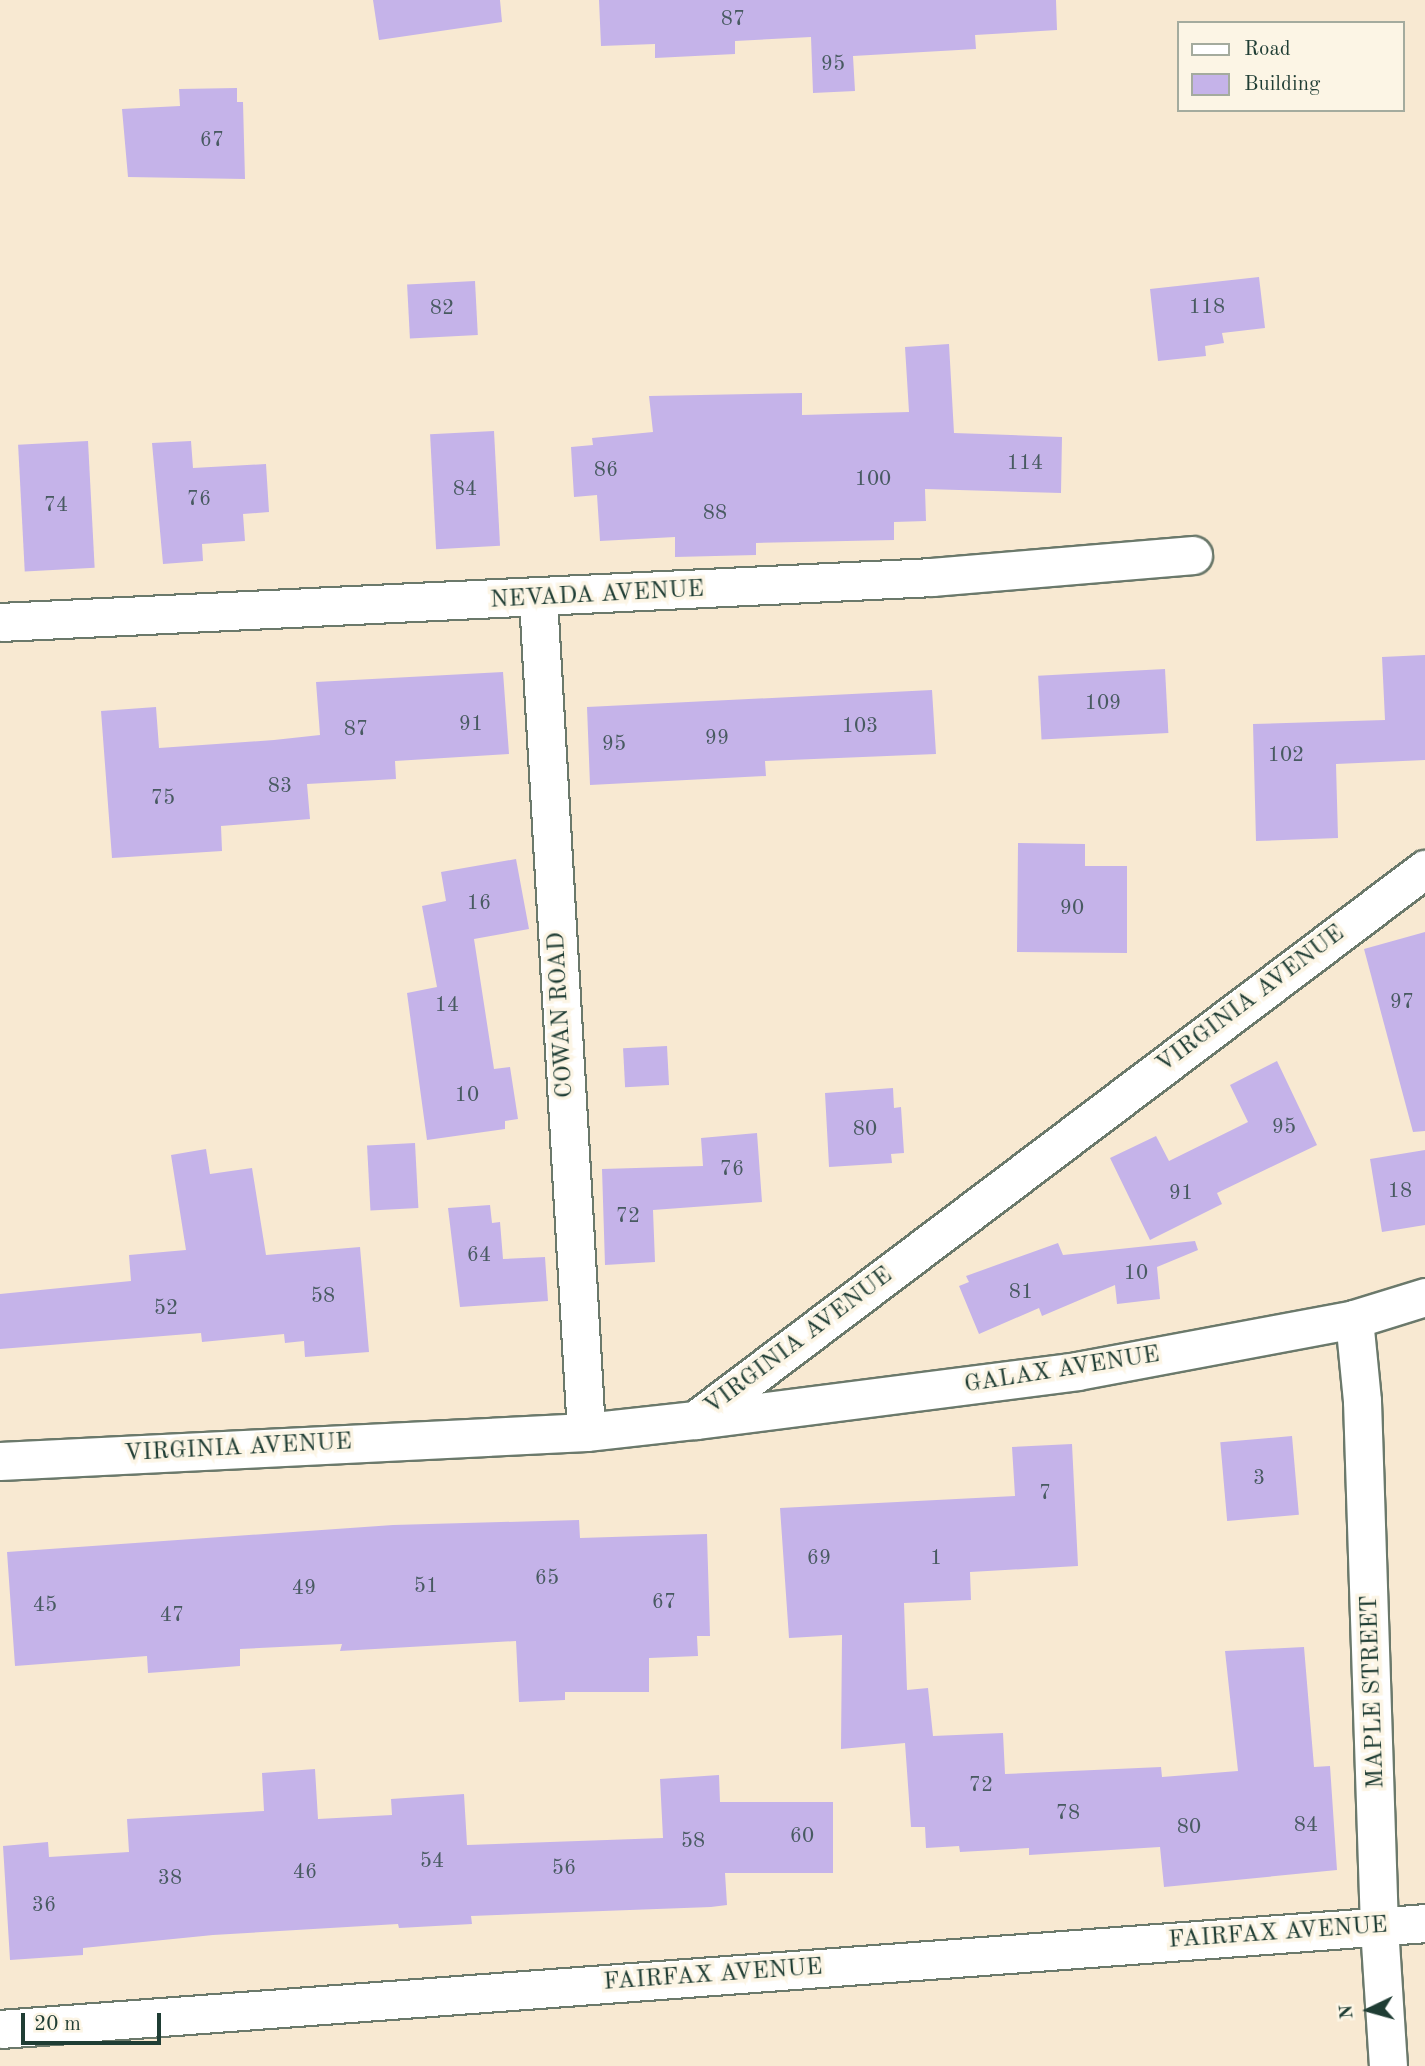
<!DOCTYPE html>
<html>
<head>
<meta charset="utf-8">
<style>
  body { margin:0 }
  #map { position:relative; width:1425px; height:2066px; overflow:hidden; background:#f8e9d2; font-family:"Old Standard TT",serif }
  div>[style] { position:absolute }
  .building>* { inset:0; background:#c5b3e9; transform-origin:0 0 }
  .roads { filter:drop-shadow(2px 0 #6b796b) drop-shadow(-2px 0 #6b796b) drop-shadow(0 2px #6b796b) drop-shadow(0 -2px #6b796b) }
  .minor>* { height:37px; margin:-18.5px; padding:0 18.5px; transform-origin:18.5px; border-radius:18.5px; background:#fff }
  span { translate:-50% -50%; white-space:nowrap; text-align:center; line-height:1.15; -webkit-text-stroke:7px #fcf5e5; paint-order:stroke }
  .number-label { font-size:21px; color:#485a61 }
  .number-label span { -webkit-text-stroke-width:0 }
  .street-label { font-size:24px; color:#1f3d34 }
  .legend { position:absolute; left:1177px; top:21px; width:228px; height:91px; box-sizing:border-box; background:#fcf5e5; border:2px solid #a4ab9e; margin:0; padding:9px 12px; list-style:none; font-size:21px; color:#1f3d34 }
  .legend li { display:flex; align-items:center; gap:14px; height:35px }
  .legend b { width:35px; border:2px solid #a4ab9e }
  .north { position:absolute; left:1334px; top:1975px; width:70px; height:70px; -webkit-text-stroke:5px #fcf5e5; paint-order:stroke; rotate:265deg; font-size:19px; font-weight:700; line-height:28px; text-align:center; color:#1f3d34 }
  .north::after { content:''; display:block; margin:auto; width:24px; height:32px; background:#1f3d34; clip-path:polygon(50% 0,100% 100%,50% 72%,0 100%) }
  .scale { position:absolute; left:21px; top:2013px; width:140px; height:32px; box-sizing:border-box; border:4px solid #1f3d34; border-top:0; padding-left:9px; font-size:21px; line-height:24px; white-space:nowrap; color:#1f3d34; -webkit-text-stroke:5px #fcf5e5; paint-order:stroke }
</style>
</head>
<body>
<div id="map">
  <div class="building">
    <div style="clip-path:polygon(373px 0,500px 0,502px 22px,379px 40px)"></div>
    <div style="clip-path:polygon(599px 0,1056px 0,1057px 30px,975px 35px,976px 49px,853px 56px,855px 91px,813px 93px,811px 37px,735px 41px,735px 54px,655px 58px,655px 44px,601px 46px)"></div>
    <div style="clip-path:polygon(237px 88px,237px 102px,243px 102px,245px 179px,128px 177px,122px 109px,180px 106px,179px 89px)"></div>
    <div style="clip-path:polygon(1259px 277px,1265px 328px,1222px 333px,1224px 343px,1205px 346px,1206px 356px,1158px 361px,1150px 289px)"></div>
    <div style="left:475px;top:281px;width:54px;height:68px;rotate:87deg"></div>
    <div style="clip-path:polygon(949px 344px,954px 433px,1062px 437px,1061px 493px,925px 489px,926px 521px,894px 522px,894px 540px,756px 543px,756px 555px,675px 557px,675px 537px,600px 541px,597px 495px,574px 497px,571px 447px,593px 445px,592px 438px,653px 432px,649px 396px,802px 393px,802px 415px,909px 412px,905px 347px)"></div>
    <div style="left:494px;top:431px;width:115px;height:64px;rotate:87deg"></div>
    <div style="left:88px;top:441px;width:127px;height:70px;rotate:87deg"></div>
    <div style="clip-path:polygon(191px 441px,193px 468px,266px 464px,269px 512px,243px 514px,245px 541px,202px 544px,203px 561px,163px 564px,152px 443px)"></div>
    <div style="clip-path:polygon(1425px 655px,1425px 760px,1336px 764px,1338px 838px,1256px 841px,1253px 724px,1385px 720px,1382px 657px)"></div>
    <div style="left:1165px;top:669px;width:64px;height:127px;rotate:87deg"></div>
    <div style="clip-path:polygon(503px 672px,509px 754px,395px 761px,396px 779px,307px 784px,310px 819px,221px 826px,222px 851px,112px 858px,101px 711px,156px 707px,159px 748px,274px 740px,320px 735px,316px 682px)"></div>
    <div style="clip-path:polygon(932px 690px,936px 754px,765px 761px,766px 776px,590px 785px,587px 707px)"></div>
    <div style="clip-path:polygon(1018px 843px,1085px 844px,1085px 866px,1127px 866px,1127px 953px,1017px 952px)"></div>
    <div style="clip-path:polygon(516px 859px,529px 929px,474px 939px,494px 1069px,510px 1067px,518px 1119px,505px 1121px,505px 1129px,427px 1140px,407px 993px,437px 987px,422px 906px,446px 901px,441px 872px)"></div>
    <div style="clip-path:polygon(1425px 932px,1425px 1131px,1413px 1132px,1364px 949px)"></div>
    <div style="left:667px;top:1046px;width:39px;height:44px;rotate:87deg"></div>
    <div style="clip-path:polygon(1277px 1061px,1317px 1145px,1217px 1193px,1222px 1204px,1150px 1240px,1110px 1158px,1156px 1136px,1169px 1161px,1248px 1122px,1230px 1085px)"></div>
    <div style="clip-path:polygon(893px 1088px,894px 1108px,901px 1107px,904px 1153px,891px 1154px,892px 1163px,829px 1167px,825px 1093px)"></div>
    <div style="clip-path:polygon(757px 1133px,762px 1202px,653px 1210px,655px 1262px,605px 1265px,602px 1169px,703px 1166px,701px 1138px)"></div>
    <div style="left:415px;top:1143px;width:65px;height:48px;rotate:87deg"></div>
    <div style="clip-path:polygon(206px 1149px,210px 1174px,252px 1168px,266px 1255px,360px 1247px,369px 1352px,305px 1357px,304px 1341px,285px 1343px,284px 1334px,202px 1342px,201px 1333px,0 1349px,0 1294px,131px 1281px,129px 1255px,186px 1250px,171px 1155px)"></div>
    <div style="clip-path:polygon(1425px 1150px,1425px 1225px,1382px 1232px,1370px 1159px)"></div>
    <div style="clip-path:polygon(490px 1205px,492px 1223px,500px 1222px,503px 1259px,545px 1257px,548px 1301px,460px 1307px,448px 1208px)"></div>
    <div style="clip-path:polygon(1195px 1241px,1198px 1250px,1157px 1267px,1160px 1299px,1117px 1304px,1115px 1285px,1042px 1316px,1039px 1308px,979px 1334px,959px 1286px,969px 1282px,966px 1276px,1058px 1243px,1063px 1255px)"></div>
    <div style="left:1292px;top:1436px;width:79px;height:72px;rotate:85deg"></div>
    <div style="clip-path:polygon(1072px 1444px,1078px 1566px,970px 1572px,971px 1600px,904px 1603px,907px 1690px,928px 1688px,933px 1736px,1003px 1733px,1005px 1774px,1161px 1767px,1162px 1777px,1238px 1771px,1225px 1651px,1304px 1647px,1314px 1767px,1330px 1766px,1337px 1870px,1164px 1887px,1160px 1847px,1029px 1855px,1029px 1848px,960px 1852px,959px 1846px,926px 1848px,925px 1827px,911px 1827px,905px 1743px,841px 1749px,842px 1635px,789px 1638px,780px 1508px,1015px 1496px,1012px 1447px)"></div>
    <div style="clip-path:polygon(579px 1520px,580px 1538px,707px 1534px,710px 1636px,697px 1636px,698px 1656px,649px 1658px,649px 1692px,565px 1692px,565px 1700px,519px 1702px,516px 1641px,340px 1651px,342px 1644px,240px 1649px,240px 1666px,148px 1673px,147px 1656px,15px 1666px,7px 1552px,393px 1525px)"></div>
    <div style="clip-path:polygon(315px 1769px,318px 1819px,392px 1815px,391px 1799px,464px 1794px,467px 1845px,663px 1838px,660px 1779px,719px 1775px,720px 1802px,833px 1802px,833px 1873px,725px 1873px,727px 1905px,711px 1907px,471px 1916px,472px 1924px,399px 1928px,398px 1924px,213px 1935px,83px 1948px,83px 1955px,10px 1960px,3px 1846px,48px 1842px,49px 1857px,129px 1852px,127px 1819px,264px 1811px,262px 1773px)"></div>
  </div>
  <div class="roads">
    <div class="minor">
      <div style="left:538px;top:599px;width:834px;rotate:86.7deg"></div>
      <div style="left:0;top:622px;width:933px;rotate:-2.76deg"></div>
      <div style="left:932px;top:577px;width:262px;rotate:-4.8deg"></div>
      <div style="left:1354px;top:1319px;width:82px;rotate:84.4deg"></div>
      <div style="left:1362px;top:1401px;width:526px;rotate:88.15deg"></div>
      <div style="left:1379px;top:1927px;width:139px;rotate:86.3deg"></div>
      <div style="left:696px;top:1420px;width:384px;rotate:-7.3deg"></div>
      <div style="left:1077px;top:1371px;width:282px;rotate:-10.6deg"></div>
      <div style="left:1354px;top:1319px;width:74px;rotate:-17.2deg"></div>
      <div style="left:0;top:1461px;width:587px;rotate:-2.83deg"></div>
      <div style="left:586px;top:1432px;width:110px;rotate:-6.3deg"></div>
      <div style="left:695px;top:1420px;width:915px;rotate:-37.05deg"></div>
      <div style="left:0;top:2029px;width:1429px;rotate:-4.25deg"></div>
    </div>
  </div>
  <div class="number-label">
    <span style="left:733px;top:20px">87</span>
    <span style="left:833px;top:65px">95</span>
    <span style="left:212px;top:141px">67</span>
    <span style="left:1207px;top:308px">118</span>
    <span style="left:442px;top:309px">82</span>
    <span style="left:1025px;top:464px">114</span>
    <span style="left:606px;top:471px">86</span>
    <span style="left:873px;top:480px">100</span>
    <span style="left:465px;top:490px">84</span>
    <span style="left:199px;top:500px">76</span>
    <span style="left:56px;top:506px">74</span>
    <span style="left:715px;top:514px">88</span>
    <span style="left:1103px;top:704px">109</span>
    <span style="left:471px;top:725px">91</span>
    <span style="left:860px;top:727px">103</span>
    <span style="left:356px;top:730px">87</span>
    <span style="left:717px;top:739px">99</span>
    <span style="left:614px;top:745px">95</span>
    <span style="left:1286px;top:756px">102</span>
    <span style="left:280px;top:787px">83</span>
    <span style="left:163px;top:799px">75</span>
    <span style="left:479px;top:904px">16</span>
    <span style="left:1072px;top:909px">90</span>
    <span style="left:1402px;top:1003px">97</span>
    <span style="left:447px;top:1006px">14</span>
    <span style="left:467px;top:1096px">10</span>
    <span style="left:1284px;top:1128px">95</span>
    <span style="left:865px;top:1130px">80</span>
    <span style="left:732px;top:1170px">76</span>
    <span style="left:1400px;top:1192px">18</span>
    <span style="left:1181px;top:1194px">91</span>
    <span style="left:628px;top:1217px">72</span>
    <span style="left:479px;top:1256px">64</span>
    <span style="left:1136px;top:1274px">10</span>
    <span style="left:1021px;top:1293px">81</span>
    <span style="left:323px;top:1297px">58</span>
    <span style="left:166px;top:1309px">52</span>
    <span style="left:1259px;top:1479px">3</span>
    <span style="left:1045px;top:1494px">7</span>
    <span style="left:819px;top:1559px">69</span>
    <span style="left:936px;top:1559px">1</span>
    <span style="left:547px;top:1579px">65</span>
    <span style="left:426px;top:1587px">51</span>
    <span style="left:304px;top:1589px">49</span>
    <span style="left:664px;top:1603px">67</span>
    <span style="left:45px;top:1606px">45</span>
    <span style="left:172px;top:1616px">47</span>
    <span style="left:981px;top:1786px">72</span>
    <span style="left:1068px;top:1814px">78</span>
    <span style="left:1306px;top:1826px">84</span>
    <span style="left:1189px;top:1828px">80</span>
    <span style="left:802px;top:1837px">60</span>
    <span style="left:693px;top:1842px">58</span>
    <span style="left:432px;top:1862px">54</span>
    <span style="left:564px;top:1869px">56</span>
    <span style="left:305px;top:1873px">46</span>
    <span style="left:170px;top:1879px">38</span>
    <span style="left:44px;top:1906px">36</span>
  </div>
  <div class="street-label">
    <span style="left:597px;top:596px;rotate:-3deg">NEVADA AVENUE</span>
    <span style="left:1251px;top:1000px;rotate:-37deg">VIRGINIA AVENUE</span>
    <span style="left:562px;top:1015px;rotate:-93deg">COWAN ROAD</span>
    <span style="left:799px;top:1342px;rotate:-37deg">VIRGINIA AVENUE</span>
    <span style="left:1062px;top:1371px;rotate:-9deg">GALAX AVENUE</span>
    <span style="left:238px;top:1449px;rotate:-3deg">VIRGINIA AVENUE</span>
    <span style="left:1374px;top:1692px;rotate:-92deg">MAPLE STREET</span>
    <span style="left:1278px;top:1934px;rotate:-4deg">FAIRFAX AVENUE</span>
    <span style="left:713px;top:1976px;rotate:-4deg">FAIRFAX AVENUE</span>
  </div>
  <ul class="legend">
  <li><b style="height:9px;background:#fff"></b>Road</li>
  <li><b style="height:19px;background:#c5b3e9"></b>Building</li>
  </ul>
  <div class="north">N</div>
  <div class="scale">20 m</div>
</div>
</body>
</html>
